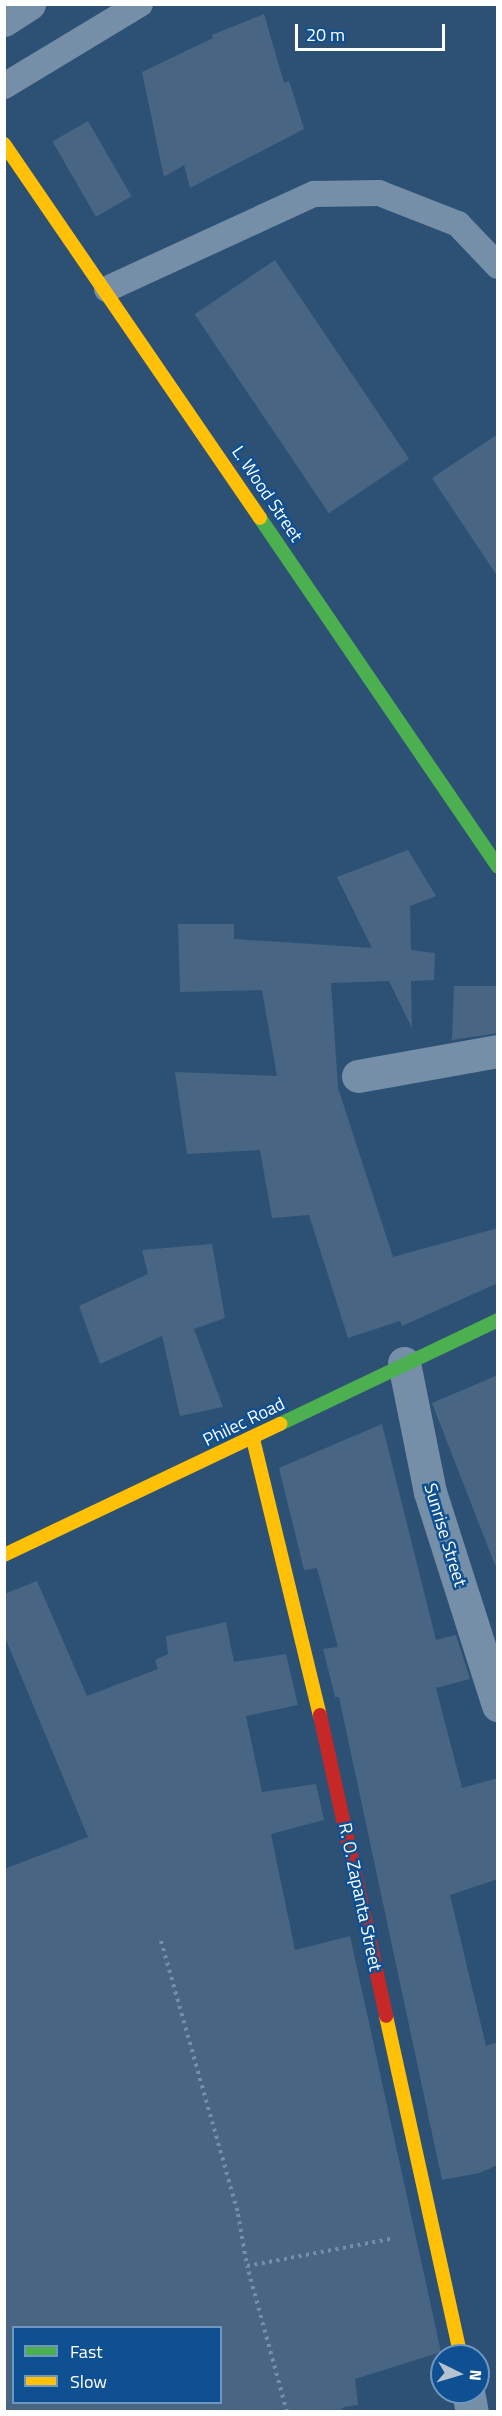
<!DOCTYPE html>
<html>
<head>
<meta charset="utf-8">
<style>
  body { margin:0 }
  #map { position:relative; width:502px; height:2416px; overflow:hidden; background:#2d5175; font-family:"Titillium Web",sans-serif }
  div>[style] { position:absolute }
  .building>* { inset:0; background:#486683; transform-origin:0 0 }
  .path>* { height:4px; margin-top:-2px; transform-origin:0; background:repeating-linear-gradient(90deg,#758fa8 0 3px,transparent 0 7.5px) }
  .lane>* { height:26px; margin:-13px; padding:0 13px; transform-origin:13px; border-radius:13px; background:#758fa8 }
  .street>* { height:33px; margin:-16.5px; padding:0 16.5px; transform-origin:16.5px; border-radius:16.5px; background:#758fa8 }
  .fast>* { height:14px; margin:-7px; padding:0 7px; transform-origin:7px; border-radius:7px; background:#4caf50 }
  .slow>* { height:14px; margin:-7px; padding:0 7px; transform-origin:7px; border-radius:7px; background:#ffc107 }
  .jam>* { height:14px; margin:-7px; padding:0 7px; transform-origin:7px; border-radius:7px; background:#c62828 }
  span { translate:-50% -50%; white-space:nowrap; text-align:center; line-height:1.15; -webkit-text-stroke:5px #0f5093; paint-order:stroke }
  .street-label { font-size:18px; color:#fff }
  .frame { position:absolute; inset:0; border:6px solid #fff; pointer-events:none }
  .legend { position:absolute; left:12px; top:2326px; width:210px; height:78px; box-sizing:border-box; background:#0f5093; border:2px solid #6f96be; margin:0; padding:8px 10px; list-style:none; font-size:18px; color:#fff }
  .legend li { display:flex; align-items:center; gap:12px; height:30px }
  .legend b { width:30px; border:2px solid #6f96be }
  .north { position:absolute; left:430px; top:2344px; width:60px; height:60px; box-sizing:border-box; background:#0f5093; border:2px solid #6f96be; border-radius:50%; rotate:95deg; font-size:16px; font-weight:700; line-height:24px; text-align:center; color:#fff }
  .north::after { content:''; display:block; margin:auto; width:21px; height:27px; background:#b6c2cf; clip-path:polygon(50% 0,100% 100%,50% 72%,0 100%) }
  .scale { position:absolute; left:295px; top:24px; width:150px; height:27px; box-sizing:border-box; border:3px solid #fff; border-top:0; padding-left:8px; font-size:18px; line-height:21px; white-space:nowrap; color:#fff; -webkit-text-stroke:4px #0f5093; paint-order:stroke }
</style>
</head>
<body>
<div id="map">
  <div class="building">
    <div style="clip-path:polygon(264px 14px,284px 83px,289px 81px,304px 129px,190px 188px,184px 165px,164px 177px,142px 72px,213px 38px,212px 35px)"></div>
    <div style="left:88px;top:121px;width:87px;height:41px;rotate:60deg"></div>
    <div style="left:275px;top:260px;width:240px;height:97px;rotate:56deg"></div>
    <div style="clip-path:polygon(498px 434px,498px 577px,432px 478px)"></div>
    <div style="clip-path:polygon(408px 850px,436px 896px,410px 906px,411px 950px,435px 953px,434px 980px,411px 981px,412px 1028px,389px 981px,331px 983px,338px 1088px,393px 1257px,498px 1228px,498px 1283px,402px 1326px,400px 1321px,348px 1338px,309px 1215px,272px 1218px,260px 1150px,187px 1154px,175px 1072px,277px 1076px,262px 990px,180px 992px,178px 924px,234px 924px,234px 939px,372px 948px,337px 877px)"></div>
    <div style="clip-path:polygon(454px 986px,498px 986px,498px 1033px,452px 1040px)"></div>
    <div style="clip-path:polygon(212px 1244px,225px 1318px,194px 1329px,223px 1407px,180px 1416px,162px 1336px,100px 1364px,79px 1306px,148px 1274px,142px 1250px)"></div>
    <div style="clip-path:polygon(498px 1375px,498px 1564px,495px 1565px,432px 1403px)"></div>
    <div style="clip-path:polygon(382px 1424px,436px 1640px,456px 1635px,470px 1679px,436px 1688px,462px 1788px,498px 1778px,498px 1879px,450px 1895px,486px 2046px,498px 2042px,498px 2165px,479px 2173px,442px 2180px,339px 1697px,335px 1697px,323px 1649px,338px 1647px,317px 1568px,304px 1570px,279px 1468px)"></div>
    <div style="clip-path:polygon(evenodd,37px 1581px,87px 1696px,158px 1669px,155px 1660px,168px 1654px,166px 1636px,226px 1622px,234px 1662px,286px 1654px,298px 1705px,246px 1716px,262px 1792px,316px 1784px,324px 1820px,271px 1834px,295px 1950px,350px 1936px,441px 2352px,355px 2379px,358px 2405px,344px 2407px,338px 2412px,4px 2412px,4px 1869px,88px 1837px,4px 1635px,4px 1594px,37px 1581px,14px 2328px,220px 2328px,220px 2403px,14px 2403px,14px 2328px)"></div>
  </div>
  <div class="path">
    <div style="left:161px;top:1941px;width:284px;rotate:74.2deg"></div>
    <div style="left:238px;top:2214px;width:53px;rotate:80.2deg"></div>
    <div style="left:287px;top:2412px;width:151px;rotate:-105.3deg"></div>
    <div style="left:247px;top:2266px;width:146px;rotate:-10.7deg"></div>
  </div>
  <div class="lane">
    <div style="left:4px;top:86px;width:159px;rotate:-31.1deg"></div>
    <div style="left:107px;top:289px;width:228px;rotate:-24.7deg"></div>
    <div style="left:314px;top:194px;width:65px;rotate:-0.9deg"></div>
    <div style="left:379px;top:193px;width:85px;rotate:21.4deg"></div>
    <div style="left:458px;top:224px;width:58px;rotate:46.4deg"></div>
  </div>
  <div class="street">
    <div style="left:4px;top:20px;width:30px;rotate:-33deg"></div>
    <div style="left:358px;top:1076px;width:142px;rotate:-10.1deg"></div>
    <div style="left:404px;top:1363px;width:132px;rotate:78.6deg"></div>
    <div style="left:430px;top:1492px;width:224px;rotate:72.3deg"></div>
    <div style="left:468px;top:2392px;width:20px;rotate:79deg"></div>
  </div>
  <div class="fast">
    <div style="left:260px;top:518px;width:422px;rotate:55.7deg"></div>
    <div style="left:280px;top:1424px;width:242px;rotate:-25.5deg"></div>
  </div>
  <div class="slow">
    <div style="left:4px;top:144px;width:453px;rotate:55.6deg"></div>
    <div style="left:253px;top:1439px;width:284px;rotate:76.4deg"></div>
    <div style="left:4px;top:1555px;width:306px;rotate:-25.4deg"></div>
    <div style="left:386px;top:2016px;width:348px;rotate:77.6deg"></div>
  </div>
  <div class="jam">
    <div style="left:320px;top:1715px;width:308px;rotate:77.6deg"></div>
  </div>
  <div class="street-label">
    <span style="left:267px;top:494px;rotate:56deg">L. Wood Street</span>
    <span style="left:244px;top:1422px;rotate:-26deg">Philec Road</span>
    <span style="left:445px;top:1535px;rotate:73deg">Sunrise Street</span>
    <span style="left:360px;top:1897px;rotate:78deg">R. O. Zapanta Street</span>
  </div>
  <div class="frame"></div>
  <ul class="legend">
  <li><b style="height:8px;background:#4caf50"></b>Fast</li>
  <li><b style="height:8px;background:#ffc107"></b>Slow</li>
  </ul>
  <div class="north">N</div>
  <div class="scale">20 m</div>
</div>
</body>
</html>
